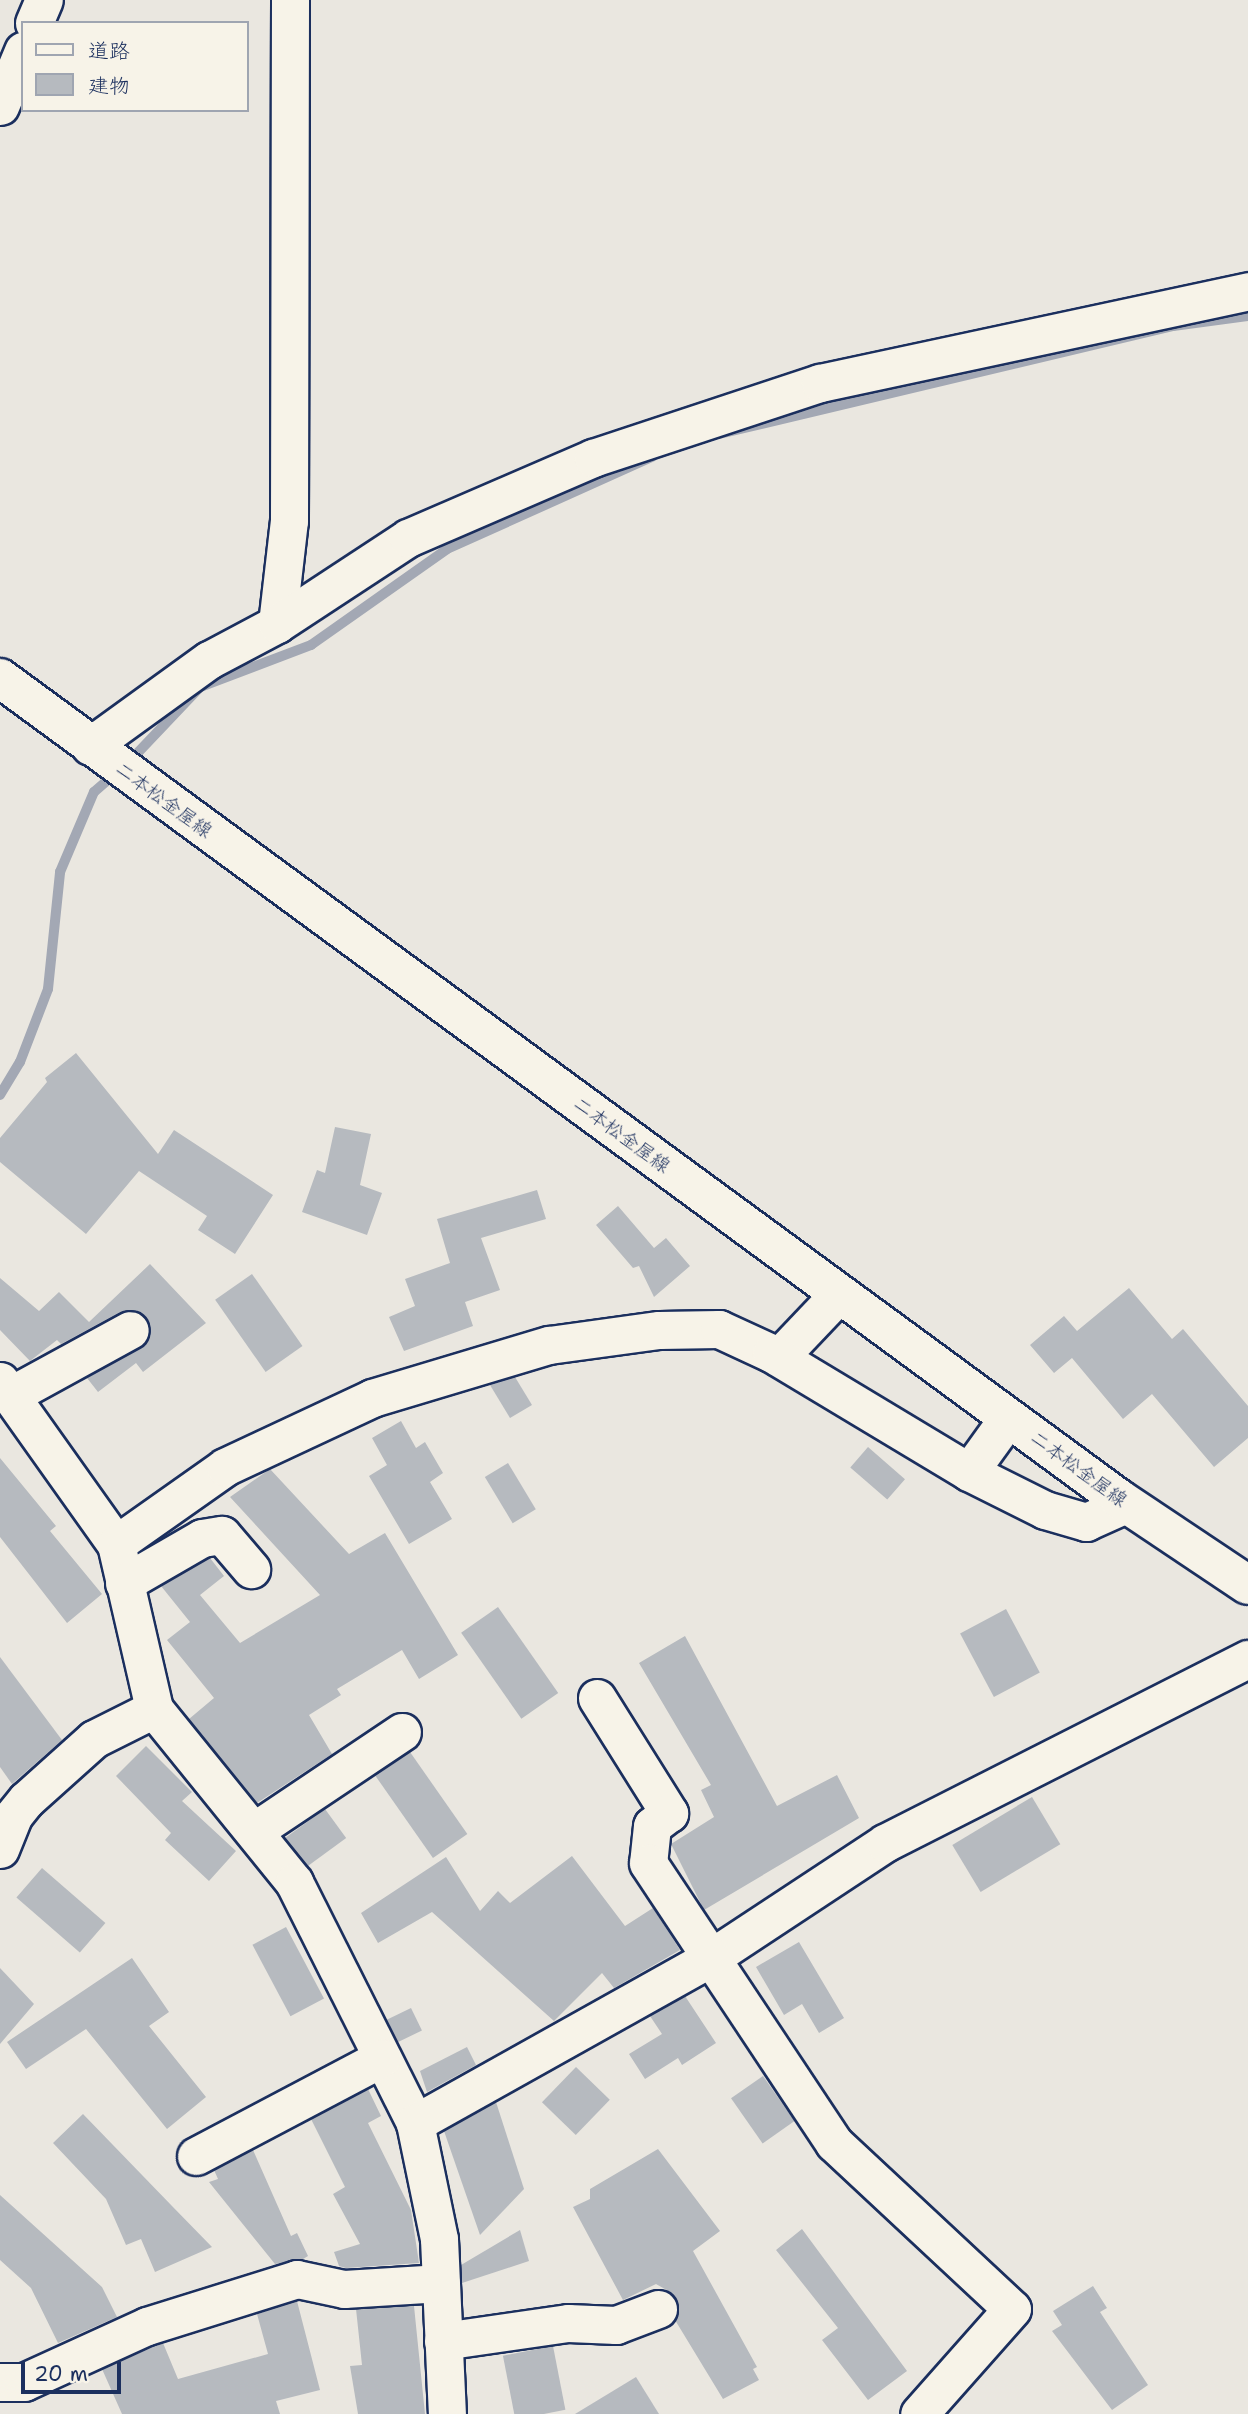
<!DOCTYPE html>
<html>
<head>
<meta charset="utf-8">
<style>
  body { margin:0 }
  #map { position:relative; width:1248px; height:2414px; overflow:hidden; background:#eae7e0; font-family:"Shantell Sans","Klee One",sans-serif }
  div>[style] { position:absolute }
  .stream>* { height:10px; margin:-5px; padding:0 5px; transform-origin:5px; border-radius:5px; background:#a3a8b4 }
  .building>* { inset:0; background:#b6babf; transform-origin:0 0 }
  .roads { filter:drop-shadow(2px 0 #1b2f5e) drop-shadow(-2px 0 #1b2f5e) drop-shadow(0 2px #1b2f5e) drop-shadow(0 -2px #1b2f5e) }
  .minor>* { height:37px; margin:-18.5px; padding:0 18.5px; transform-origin:18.5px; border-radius:18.5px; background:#f7f3e8 }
  .major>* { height:38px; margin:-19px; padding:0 19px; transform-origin:19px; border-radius:19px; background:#f7f3e8 }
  span { translate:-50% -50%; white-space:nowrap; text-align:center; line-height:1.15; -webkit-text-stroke:5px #f7f3e8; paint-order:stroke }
  .street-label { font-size:19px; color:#1b2f5e }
  .legend { position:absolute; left:21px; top:21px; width:228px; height:91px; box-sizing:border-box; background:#f7f3e8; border:2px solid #9fa5b1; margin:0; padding:9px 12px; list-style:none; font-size:21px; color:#1b2f5e }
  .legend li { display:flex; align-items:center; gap:14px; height:35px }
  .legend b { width:35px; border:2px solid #9fa5b1 }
  .scale { position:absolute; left:21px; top:2362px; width:100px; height:32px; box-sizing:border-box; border:4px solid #1b2f5e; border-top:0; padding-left:9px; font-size:21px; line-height:24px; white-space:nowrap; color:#1b2f5e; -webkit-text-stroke:5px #f7f3e8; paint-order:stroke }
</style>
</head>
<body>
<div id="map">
  <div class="stream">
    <div style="left:719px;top:434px;width:467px;rotate:-13.4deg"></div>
    <div style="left:1173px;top:326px;width:76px;rotate:-7.6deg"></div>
    <div style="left:128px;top:763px;width:105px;rotate:-46.5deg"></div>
    <div style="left:200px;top:687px;width:119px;rotate:-20.7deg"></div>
    <div style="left:311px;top:645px;width:166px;rotate:-35.2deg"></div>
    <div style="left:447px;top:549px;width:225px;rotate:-24.2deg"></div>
    <div style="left:0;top:1095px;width:39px;rotate:-59deg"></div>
    <div style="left:20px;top:1062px;width:78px;rotate:-69deg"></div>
    <div style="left:48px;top:989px;width:118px;rotate:-84.1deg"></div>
    <div style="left:60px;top:872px;width:87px;rotate:-67deg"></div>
    <div style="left:94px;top:792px;width:29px;rotate:-41deg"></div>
  </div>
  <div class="building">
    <div style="clip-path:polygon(76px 1053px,158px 1154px,174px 1130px,273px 1195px,235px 1254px,198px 1230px,207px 1216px,139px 1171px,86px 1234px,0 1162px,0 1138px,47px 1082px,45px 1078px)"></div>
    <div style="clip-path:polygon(335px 1127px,371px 1134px,360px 1185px,382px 1193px,367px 1235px,302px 1212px,317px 1170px,325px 1173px)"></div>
    <div style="clip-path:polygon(537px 1190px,546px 1219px,481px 1238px,500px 1290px,465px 1302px,473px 1326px,404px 1351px,389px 1317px,415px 1306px,405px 1279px,450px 1263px,437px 1219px)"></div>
    <div style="clip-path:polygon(618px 1206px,654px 1248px,666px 1238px,690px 1266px,654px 1297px,639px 1266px,633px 1268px,596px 1225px)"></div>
    <div style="clip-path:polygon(150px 1264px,206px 1323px,143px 1372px,136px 1363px,98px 1392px,87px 1378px,148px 1340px,149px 1321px,141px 1312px,120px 1312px,61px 1344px,57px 1340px,30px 1361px,0 1330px,0 1278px,39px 1311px,59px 1292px,89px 1322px)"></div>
    <div style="left:252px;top:1274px;width:88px;height:45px;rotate:55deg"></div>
    <div style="clip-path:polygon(1129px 1288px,1172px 1339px,1183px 1329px,1248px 1406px,1248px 1438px,1214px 1467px,1152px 1394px,1123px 1419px,1072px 1358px,1054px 1373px,1030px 1345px,1064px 1316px,1077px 1331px)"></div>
    <div style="clip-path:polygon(515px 1377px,532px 1405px,510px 1418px,490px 1385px)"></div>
    <div style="clip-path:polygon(401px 1421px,416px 1448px,425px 1442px,443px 1473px,430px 1482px,452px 1519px,409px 1544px,369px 1476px,387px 1465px,372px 1438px)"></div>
    <div style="left:868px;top:1447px;width:49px;height:27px;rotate:41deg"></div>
    <div style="clip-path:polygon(0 1458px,56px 1526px,50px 1531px,102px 1594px,67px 1623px,0 1537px)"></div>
    <div style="left:508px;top:1463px;width:54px;height:27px;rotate:59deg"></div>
    <div style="clip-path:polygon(270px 1469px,349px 1554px,385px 1533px,458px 1655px,419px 1679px,402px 1650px,337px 1689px,341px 1695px,309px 1715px,332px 1754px,257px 1803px,189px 1719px,214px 1698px,167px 1640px,190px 1622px,161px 1586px,210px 1558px,224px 1576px,200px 1595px,240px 1643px,320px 1595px,230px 1497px)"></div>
    <div style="left:498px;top:1607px;width:105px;height:45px;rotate:55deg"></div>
    <div style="left:1006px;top:1609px;width:72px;height:52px;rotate:62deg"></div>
    <div style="clip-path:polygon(685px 1636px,777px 1806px,837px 1775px,859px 1818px,704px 1910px,671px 1844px,714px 1817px,701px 1790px,711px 1785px,639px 1663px)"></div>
    <div style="clip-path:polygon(0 1657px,62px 1740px,12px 1784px,0 1767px)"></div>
    <div style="clip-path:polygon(146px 1746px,192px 1792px,182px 1801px,236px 1851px,209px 1881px,165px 1840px,171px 1833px,116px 1776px)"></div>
    <div style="left:410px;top:1752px;width:100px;height:42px;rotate:55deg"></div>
    <div style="left:1032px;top:1797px;width:55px;height:93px;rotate:59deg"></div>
    <div style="left:325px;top:1809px;width:36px;height:49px;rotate:54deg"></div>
    <div style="clip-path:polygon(572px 1856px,625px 1926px,653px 1908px,680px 1950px,614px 1988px,602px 1973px,554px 2021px,432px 1912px,378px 1943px,361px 1913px,446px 1857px,480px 1911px,498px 1891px,510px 1903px)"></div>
    <div style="left:42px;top:1868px;width:84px;height:39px;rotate:41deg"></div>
    <div style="left:286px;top:1927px;width:81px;height:38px;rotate:62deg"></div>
    <div style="clip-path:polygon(799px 1942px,844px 2018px,819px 2033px,802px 2004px,784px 2015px,756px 1967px)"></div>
    <div style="clip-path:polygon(132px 1958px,169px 2012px,149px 2026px,206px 2097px,167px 2129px,86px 2029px,26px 2069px,7px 2042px)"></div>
    <div style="clip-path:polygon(0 1968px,34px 2004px,0 2044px)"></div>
    <div style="clip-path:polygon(685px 1996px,716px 2043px,682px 2065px,678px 2058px,645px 2079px,629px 2054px,662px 2034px,650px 2016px)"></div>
    <div style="left:411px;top:2008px;width:25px;height:27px;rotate:64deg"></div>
    <div style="clip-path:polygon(467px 2047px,476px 2065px,427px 2092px,420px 2071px)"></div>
    <div style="left:576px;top:2067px;width:47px;height:49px;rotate:44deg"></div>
    <div style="left:763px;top:2076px;width:55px;height:39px;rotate:55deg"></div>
    <div style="clip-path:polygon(368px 2089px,381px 2116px,368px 2123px,411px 2210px,419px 2263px,346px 2268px,339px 2266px,334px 2252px,360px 2244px,333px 2194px,345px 2187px,311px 2119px)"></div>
    <div style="clip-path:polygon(496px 2102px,524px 2189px,480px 2235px,444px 2131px)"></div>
    <div style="clip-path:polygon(83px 2114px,172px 2206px,212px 2247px,155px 2272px,141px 2239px,126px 2245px,106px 2199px,53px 2143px)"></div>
    <div style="clip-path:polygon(658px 2149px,720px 2231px,693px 2251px,757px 2367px,753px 2369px,759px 2380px,723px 2399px,675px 2320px,678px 2302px,672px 2293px,656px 2284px,623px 2300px,573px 2207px,590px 2199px,590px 2189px)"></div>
    <div style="clip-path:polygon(253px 2150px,291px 2236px,297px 2233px,308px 2256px,303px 2259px,275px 2264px,209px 2182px,218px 2179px,214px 2170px)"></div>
    <div style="clip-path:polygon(0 2195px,102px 2287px,117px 2317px,58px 2343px,31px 2288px,0 2260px)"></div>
    <div style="clip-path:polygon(802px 2229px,907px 2371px,868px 2400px,822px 2340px,838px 2328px,776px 2250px)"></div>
    <div style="clip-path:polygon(520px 2230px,529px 2261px,462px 2283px,461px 2265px)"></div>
    <div style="clip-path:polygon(1093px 2286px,1107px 2308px,1100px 2312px,1148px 2385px,1112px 2410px,1052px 2331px,1062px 2325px,1053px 2311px)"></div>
    <div style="clip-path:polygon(297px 2301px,320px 2390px,276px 2401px,280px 2414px,122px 2414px,102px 2369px,163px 2343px,178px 2379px,268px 2354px,257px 2314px)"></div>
    <div style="clip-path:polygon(414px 2306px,425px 2414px,358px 2414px,350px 2366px,362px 2365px,356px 2309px)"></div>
    <div style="left:553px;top:2346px;width:65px;height:51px;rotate:79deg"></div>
    <div style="clip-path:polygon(636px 2377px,659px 2414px,575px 2414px)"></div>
  </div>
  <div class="roads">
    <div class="minor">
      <div style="left:34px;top:23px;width:25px;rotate:-67deg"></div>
      <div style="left:0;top:106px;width:60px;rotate:-67.3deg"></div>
      <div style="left:277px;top:624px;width:104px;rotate:-83.4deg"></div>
      <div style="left:289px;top:521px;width:521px;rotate:-89.89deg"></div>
      <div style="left:90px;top:746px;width:147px;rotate:-35.9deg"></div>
      <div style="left:209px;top:660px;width:77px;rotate:-27.9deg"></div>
      <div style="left:277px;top:624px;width:157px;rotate:-33.3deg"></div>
      <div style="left:408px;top:538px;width:202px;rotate:-23.4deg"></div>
      <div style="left:593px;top:458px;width:239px;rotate:-18.3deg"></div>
      <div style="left:820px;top:383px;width:438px;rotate:-12.1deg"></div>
      <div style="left:779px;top:1357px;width:87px;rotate:-46.4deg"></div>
      <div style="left:0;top:1381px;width:200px;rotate:54.6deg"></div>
      <div style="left:116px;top:1544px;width:169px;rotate:77deg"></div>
      <div style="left:154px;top:1709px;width:223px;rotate:51deg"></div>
      <div style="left:294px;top:1882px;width:270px;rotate:63.3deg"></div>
      <div style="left:415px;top:2123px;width:340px;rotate:-29.2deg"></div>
      <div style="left:712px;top:1957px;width:207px;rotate:-33.4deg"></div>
      <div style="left:885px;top:1843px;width:407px;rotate:-26.9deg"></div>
      <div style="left:13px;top:1394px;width:133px;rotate:-28.7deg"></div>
      <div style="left:969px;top:1472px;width:67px;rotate:-54.2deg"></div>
      <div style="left:116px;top:1544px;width:133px;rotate:-35.2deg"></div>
      <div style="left:225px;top:1467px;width:162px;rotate:-25.1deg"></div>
      <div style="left:372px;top:1398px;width:185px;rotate:-16.7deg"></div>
      <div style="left:549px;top:1345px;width:111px;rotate:-7.8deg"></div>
      <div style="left:659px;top:1330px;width:60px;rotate:-1deg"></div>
      <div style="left:719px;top:1329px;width:57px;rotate:24.8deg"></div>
      <div style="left:771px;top:1353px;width:231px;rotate:31deg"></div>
      <div style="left:969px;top:1472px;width:85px;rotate:26.6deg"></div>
      <div style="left:1045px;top:1510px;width:43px;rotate:16.3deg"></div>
      <div style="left:1086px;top:1522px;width:44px;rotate:-24.2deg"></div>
      <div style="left:124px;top:1583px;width:90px;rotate:-30deg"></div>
      <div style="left:202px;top:1538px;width:20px;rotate:-9deg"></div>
      <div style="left:222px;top:1535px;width:45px;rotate:49.5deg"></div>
      <div style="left:597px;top:1698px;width:136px;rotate:57.9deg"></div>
      <div style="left:669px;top:1813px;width:21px;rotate:143deg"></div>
      <div style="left:652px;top:1826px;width:37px;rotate:96deg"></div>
      <div style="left:648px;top:1863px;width:336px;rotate:56.4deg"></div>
      <div style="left:834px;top:2143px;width:243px;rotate:43deg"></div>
      <div style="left:1012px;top:2309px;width:140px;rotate:131.5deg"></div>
      <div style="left:254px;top:1831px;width:178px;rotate:-33.8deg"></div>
      <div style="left:0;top:1849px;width:35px;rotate:-68deg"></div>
      <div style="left:13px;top:1816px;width:21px;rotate:-51deg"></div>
      <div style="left:26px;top:1800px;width:91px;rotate:-41.9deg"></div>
      <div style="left:94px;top:1739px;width:67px;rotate:-26.6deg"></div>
      <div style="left:415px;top:2123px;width:118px;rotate:78.3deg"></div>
      <div style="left:439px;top:2239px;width:175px;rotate:87.4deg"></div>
      <div style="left:196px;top:2156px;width:210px;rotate:-27.8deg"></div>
      <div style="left:443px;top:2341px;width:126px;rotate:-8.2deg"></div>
      <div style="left:568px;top:2323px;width:48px;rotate:2.4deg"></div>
      <div style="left:616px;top:2325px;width:45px;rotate:-20.9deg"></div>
      <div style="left:0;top:2382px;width:24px"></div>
      <div style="left:24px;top:2382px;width:135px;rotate:-24.5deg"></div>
      <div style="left:147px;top:2326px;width:157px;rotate:-17.4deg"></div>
      <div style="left:297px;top:2279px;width:48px;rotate:12deg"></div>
      <div style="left:344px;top:2289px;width:97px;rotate:-3.5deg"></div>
    </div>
    <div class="major">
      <div style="left:0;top:678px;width:1386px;rotate:36.26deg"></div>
      <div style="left:1118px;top:1498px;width:156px;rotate:33.8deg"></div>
    </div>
  </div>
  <div class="street-label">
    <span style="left:164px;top:800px;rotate:36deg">二本松金屋線</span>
    <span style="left:622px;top:1135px;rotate:36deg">二本松金屋線</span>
    <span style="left:1079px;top:1469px;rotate:36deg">二本松金屋線</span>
  </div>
  <ul class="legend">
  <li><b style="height:9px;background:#f7f3e8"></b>道路</li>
  <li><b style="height:19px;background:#b6babf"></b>建物</li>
  </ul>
  <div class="scale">20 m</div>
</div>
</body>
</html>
